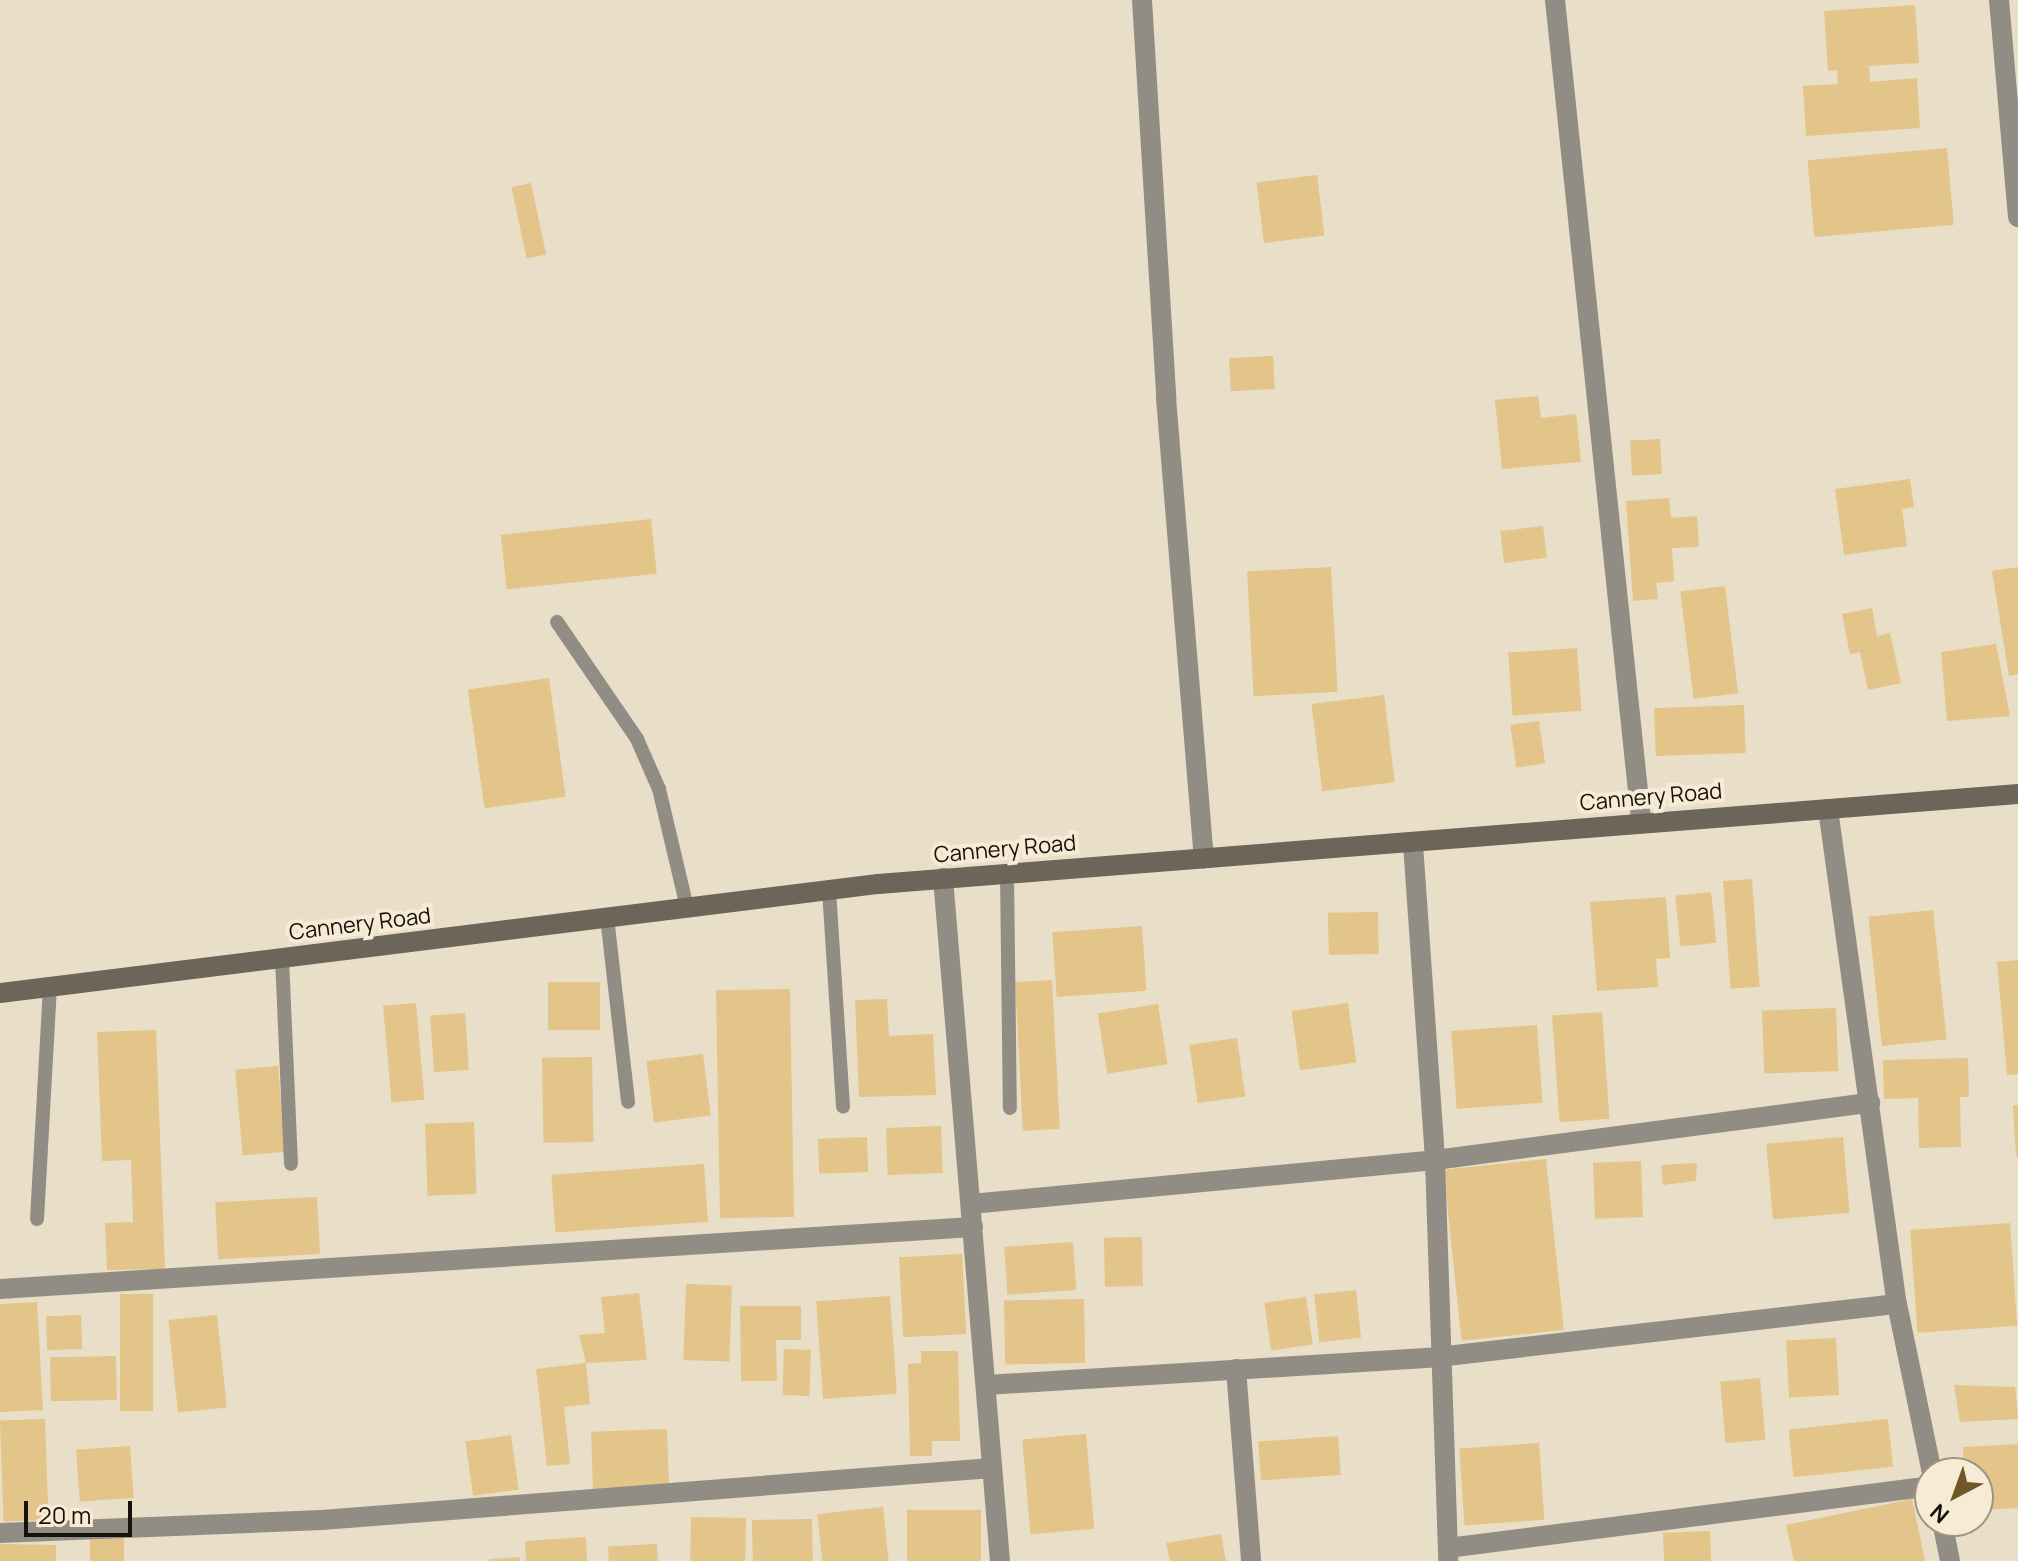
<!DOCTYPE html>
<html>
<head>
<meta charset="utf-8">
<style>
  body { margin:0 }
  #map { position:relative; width:2018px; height:1561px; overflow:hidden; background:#e9dec8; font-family:Manrope,sans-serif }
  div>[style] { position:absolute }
  .building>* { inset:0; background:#e3c489; transform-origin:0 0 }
  .service>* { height:14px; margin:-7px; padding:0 7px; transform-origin:7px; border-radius:7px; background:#918d84 }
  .minor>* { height:20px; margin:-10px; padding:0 10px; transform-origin:10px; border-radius:10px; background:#918d84 }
  .secondary>* { height:20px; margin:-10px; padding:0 10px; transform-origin:10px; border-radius:10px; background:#6c6559 }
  span { translate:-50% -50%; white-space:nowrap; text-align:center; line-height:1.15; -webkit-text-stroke:8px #f7ebd5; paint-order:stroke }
  .street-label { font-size:22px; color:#16120b }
  .north { position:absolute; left:1914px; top:1457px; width:80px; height:80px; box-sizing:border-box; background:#f7ebd5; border:2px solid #9d9484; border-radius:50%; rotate:221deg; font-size:22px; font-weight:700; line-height:32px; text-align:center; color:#16120b }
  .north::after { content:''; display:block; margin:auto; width:28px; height:36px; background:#6f5727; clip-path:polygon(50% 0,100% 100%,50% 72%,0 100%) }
  .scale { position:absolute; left:24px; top:1501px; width:108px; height:36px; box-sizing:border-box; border:4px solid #16120b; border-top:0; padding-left:10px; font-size:24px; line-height:28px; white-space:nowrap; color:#16120b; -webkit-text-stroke:6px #f7ebd5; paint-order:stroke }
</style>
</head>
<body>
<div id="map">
  <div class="building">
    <div style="clip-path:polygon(1915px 5px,1919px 63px,1869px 66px,1870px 82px,1917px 78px,1920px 128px,1806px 136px,1803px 86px,1838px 84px,1837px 70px,1828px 71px,1824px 11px)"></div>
    <div style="left:1947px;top:148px;width:77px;height:140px;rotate:85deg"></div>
    <div style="left:1317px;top:175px;width:61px;height:61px;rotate:83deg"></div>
    <div style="left:531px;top:183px;width:73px;height:20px;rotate:78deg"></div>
    <div style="left:1273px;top:356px;width:33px;height:44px;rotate:87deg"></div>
    <div style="clip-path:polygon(1538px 396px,1541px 418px,1576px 414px,1581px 462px,1502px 469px,1495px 400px)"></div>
    <div style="left:1660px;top:439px;width:35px;height:30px;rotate:87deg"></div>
    <div style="clip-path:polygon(1910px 479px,1914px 507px,1902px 509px,1907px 546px,1844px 555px,1835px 489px)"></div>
    <div style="clip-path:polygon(1669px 498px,1671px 518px,1697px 516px,1699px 547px,1672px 548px,1674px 581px,1656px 583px,1658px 599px,1633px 601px,1626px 501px)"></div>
    <div style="left:651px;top:519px;width:55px;height:151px;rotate:84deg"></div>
    <div style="left:1543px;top:526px;width:32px;height:43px;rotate:83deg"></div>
    <div style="left:1331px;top:567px;width:125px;height:84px;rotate:87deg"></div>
    <div style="clip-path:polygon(2018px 567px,2018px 674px,2009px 676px,1992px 571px)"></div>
    <div style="left:1725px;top:586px;width:108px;height:45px;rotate:83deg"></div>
    <div style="clip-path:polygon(1872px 608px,1877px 636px,1890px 633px,1901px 683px,1868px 690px,1860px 652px,1850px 654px,1842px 614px)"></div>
    <div style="clip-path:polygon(1996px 644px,2010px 716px,1947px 721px,1941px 652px)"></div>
    <div style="left:1577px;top:648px;width:63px;height:69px;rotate:86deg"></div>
    <div style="left:549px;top:678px;width:120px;height:82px;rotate:82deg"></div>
    <div style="left:1384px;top:695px;width:88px;height:73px;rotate:83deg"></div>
    <div style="left:1744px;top:705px;width:48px;height:90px;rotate:88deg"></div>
    <div style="left:1539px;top:721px;width:43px;height:29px;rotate:82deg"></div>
    <div style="left:1752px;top:879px;width:108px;height:29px;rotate:86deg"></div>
    <div style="left:1711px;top:892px;width:51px;height:36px;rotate:84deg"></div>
    <div style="clip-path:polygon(1666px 897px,1670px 958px,1656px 959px,1658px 987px,1597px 991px,1590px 902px)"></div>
    <div style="left:1933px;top:910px;width:130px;height:65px;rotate:84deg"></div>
    <div style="left:1378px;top:912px;width:42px;height:50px;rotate:89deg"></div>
    <div style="left:1142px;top:926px;width:65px;height:90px;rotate:86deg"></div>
    <div style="clip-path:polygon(2018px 960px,2018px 1074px,2007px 1075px,1997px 962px)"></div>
    <div style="left:1052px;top:980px;width:149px;height:37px;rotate:87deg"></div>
    <div style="left:548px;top:982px;width:52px;height:48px"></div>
    <div style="left:790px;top:989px;width:228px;height:74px;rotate:89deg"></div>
    <div style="clip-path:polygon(887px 999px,889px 1036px,933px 1034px,936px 1095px,859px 1097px,855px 1000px)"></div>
    <div style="left:416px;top:1003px;width:97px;height:33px;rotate:85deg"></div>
    <div style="left:1348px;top:1003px;width:60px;height:57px;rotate:82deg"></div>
    <div style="left:1158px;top:1004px;width:61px;height:61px;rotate:81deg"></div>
    <div style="left:1836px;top:1008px;width:63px;height:74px;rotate:88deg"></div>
    <div style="left:1602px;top:1012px;width:107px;height:50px;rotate:86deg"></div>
    <div style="left:465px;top:1013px;width:57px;height:35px;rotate:86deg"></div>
    <div style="left:1537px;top:1025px;width:78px;height:86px;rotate:86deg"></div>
    <div style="clip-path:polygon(156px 1030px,165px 1269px,107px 1270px,105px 1223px,133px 1222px,131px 1160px,102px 1161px,97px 1032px)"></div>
    <div style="left:1237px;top:1038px;width:59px;height:48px;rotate:82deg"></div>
    <div style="left:703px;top:1054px;width:62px;height:57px;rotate:83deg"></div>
    <div style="left:592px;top:1057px;width:85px;height:50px;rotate:89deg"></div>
    <div style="clip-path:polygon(1968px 1058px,1969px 1097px,1960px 1097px,1961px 1147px,1919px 1148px,1918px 1098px,1884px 1099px,1883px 1060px)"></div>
    <div style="left:278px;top:1066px;width:86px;height:43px;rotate:85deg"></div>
    <div style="clip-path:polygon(2013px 1105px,2018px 1105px,2018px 1157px,2016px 1157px)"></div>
    <div style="left:474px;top:1122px;width:72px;height:49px;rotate:88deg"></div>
    <div style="left:941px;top:1126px;width:47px;height:55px;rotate:88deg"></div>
    <div style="left:867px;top:1137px;width:35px;height:49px;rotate:88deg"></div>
    <div style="left:1843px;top:1137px;width:76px;height:77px;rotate:85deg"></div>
    <div style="left:1546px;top:1159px;width:172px;height:103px;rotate:84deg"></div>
    <div style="left:1641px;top:1161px;width:56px;height:48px;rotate:88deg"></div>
    <div style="clip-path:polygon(1697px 1163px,1696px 1181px,1663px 1185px,1661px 1165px)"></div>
    <div style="left:704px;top:1164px;width:58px;height:153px;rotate:86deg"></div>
    <div style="left:317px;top:1197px;width:57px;height:102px;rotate:87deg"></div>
    <div style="left:2010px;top:1223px;width:103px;height:100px;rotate:86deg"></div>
    <div style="left:1142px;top:1237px;width:49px;height:38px;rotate:89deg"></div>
    <div style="left:1073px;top:1242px;width:48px;height:69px;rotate:86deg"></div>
    <div style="left:962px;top:1254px;width:80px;height:63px;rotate:87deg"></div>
    <div style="left:686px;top:1284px;width:46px;height:76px;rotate:2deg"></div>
    <div style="left:1356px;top:1290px;width:48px;height:42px;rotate:84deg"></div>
    <div style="clip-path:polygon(639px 1293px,647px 1360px,586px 1363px,590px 1404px,564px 1407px,570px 1464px,547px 1466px,536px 1369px,586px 1363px,579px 1335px,605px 1333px,601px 1297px)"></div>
    <div style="left:120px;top:1294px;width:33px;height:117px"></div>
    <div style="left:890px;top:1296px;width:98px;height:74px;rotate:86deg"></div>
    <div style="left:1306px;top:1297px;width:48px;height:42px;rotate:82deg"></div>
    <div style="left:1084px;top:1299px;width:64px;height:80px;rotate:89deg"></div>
    <div style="clip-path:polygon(37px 1302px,43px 1410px,0 1412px,0 1304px)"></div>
    <div style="clip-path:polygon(740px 1306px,801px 1306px,801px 1340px,776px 1340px,777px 1381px,741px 1381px)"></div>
    <div style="left:81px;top:1315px;width:34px;height:35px;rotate:88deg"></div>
    <div style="left:217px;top:1315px;width:93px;height:49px;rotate:84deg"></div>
    <div style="left:1836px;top:1338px;width:57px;height:50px;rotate:87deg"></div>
    <div style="left:784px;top:1349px;width:27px;height:46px;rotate:2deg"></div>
    <div style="clip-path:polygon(921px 1351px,958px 1351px,960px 1441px,932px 1441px,932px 1456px,910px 1456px,908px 1364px,921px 1363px)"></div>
    <div style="left:116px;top:1356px;width:44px;height:66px;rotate:89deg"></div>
    <div style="left:1760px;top:1378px;width:62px;height:40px;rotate:85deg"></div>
    <div style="clip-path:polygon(1954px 1385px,2015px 1387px,2018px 1419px,1960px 1422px)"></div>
    <div style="left:45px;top:1419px;width:101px;height:45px;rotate:88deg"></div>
    <div style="left:1888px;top:1419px;width:48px;height:100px;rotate:84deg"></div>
    <div style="left:667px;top:1429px;width:58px;height:76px;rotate:88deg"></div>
    <div style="left:1086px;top:1434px;width:95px;height:64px;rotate:85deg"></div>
    <div style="left:511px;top:1435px;width:55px;height:46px;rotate:82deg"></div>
    <div style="left:1338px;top:1436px;width:39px;height:80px;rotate:86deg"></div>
    <div style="left:1539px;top:1443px;width:77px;height:80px;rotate:86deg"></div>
    <div style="clip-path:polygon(2018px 1444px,2018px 1508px,1978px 1510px,1978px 1473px,1964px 1473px,1963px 1447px)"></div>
    <div style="left:130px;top:1446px;width:52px;height:54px;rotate:86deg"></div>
    <div style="clip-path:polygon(1912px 1499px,1925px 1561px,1794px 1561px,1786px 1525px)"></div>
    <div style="left:883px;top:1507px;width:54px;height:66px;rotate:84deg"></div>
    <div style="left:907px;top:1510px;width:74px;height:51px"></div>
    <div style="left:691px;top:1517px;width:55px;height:44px;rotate:1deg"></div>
    <div style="left:812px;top:1519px;width:42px;height:60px;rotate:89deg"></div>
    <div style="left:1710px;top:1531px;width:30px;height:47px;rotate:88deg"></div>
    <div style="clip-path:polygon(1221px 1534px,1226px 1561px,1170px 1561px,1166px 1543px)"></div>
    <div style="left:90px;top:1537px;width:34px;height:24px"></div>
    <div style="clip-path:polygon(586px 1537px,587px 1561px,526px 1561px,525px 1541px)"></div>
    <div style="left:0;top:1544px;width:56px;height:17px;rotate:1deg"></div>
    <div style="left:657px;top:1544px;width:17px;height:49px;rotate:87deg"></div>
    <div style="clip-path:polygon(520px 1557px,520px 1561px,489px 1561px,489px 1559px)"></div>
  </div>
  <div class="service">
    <div style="left:557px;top:622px;width:142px;rotate:55.6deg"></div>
    <div style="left:637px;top:739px;width:55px;rotate:66.3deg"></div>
    <div style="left:659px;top:789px;width:121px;rotate:76.7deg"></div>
    <div style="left:1007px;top:874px;width:234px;rotate:89.3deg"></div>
    <div style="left:829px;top:890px;width:217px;rotate:86.3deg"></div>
    <div style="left:607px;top:917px;width:186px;rotate:83.5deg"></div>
    <div style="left:282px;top:958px;width:206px;rotate:87.5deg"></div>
    <div style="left:37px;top:1219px;width:232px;rotate:-86.8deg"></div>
  </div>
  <div class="minor">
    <div style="left:1142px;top:0;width:399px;rotate:86.5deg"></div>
    <div style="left:1166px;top:398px;width:462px;rotate:85.3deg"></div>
    <div style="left:1555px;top:0;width:824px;rotate:84.01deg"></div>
    <div style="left:1999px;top:0;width:218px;rotate:85deg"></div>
    <div style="left:1828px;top:809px;width:500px;rotate:82.1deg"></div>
    <div style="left:1897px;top:1304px;width:173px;rotate:78.3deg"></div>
    <div style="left:1413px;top:844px;width:317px;rotate:86deg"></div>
    <div style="left:1435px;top:1160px;width:401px;rotate:88.1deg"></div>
    <div style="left:943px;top:878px;width:685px;rotate:85.23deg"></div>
    <div style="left:971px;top:1204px;width:466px;rotate:-5.4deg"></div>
    <div style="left:1435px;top:1160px;width:439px;rotate:-7.5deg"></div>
    <div style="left:0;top:1289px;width:975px;rotate:-3.65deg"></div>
    <div style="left:1236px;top:1369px;width:193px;rotate:85.5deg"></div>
    <div style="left:986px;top:1385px;width:453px;rotate:-3.5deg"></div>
    <div style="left:1438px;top:1357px;width:462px;rotate:-6.6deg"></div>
    <div style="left:1942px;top:1521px;width:41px;rotate:78.7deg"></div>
    <div style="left:0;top:1533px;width:322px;rotate:-2.3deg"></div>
    <div style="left:322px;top:1520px;width:672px;rotate:-4.44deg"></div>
    <div style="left:1448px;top:1548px;width:486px;rotate:-7.3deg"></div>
  </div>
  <div class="secondary">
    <div style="left:0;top:993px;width:885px;rotate:-7.08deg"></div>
    <div style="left:878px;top:884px;width:1144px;rotate:-4.51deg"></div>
  </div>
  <div class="street-label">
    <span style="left:1651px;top:797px;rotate:-5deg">Cannery Road</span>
    <span style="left:1005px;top:849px;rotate:-5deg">Cannery Road</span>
    <span style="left:360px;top:924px;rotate:-7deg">Cannery Road</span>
  </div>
  <div class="north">N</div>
  <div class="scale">20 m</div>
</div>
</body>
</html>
